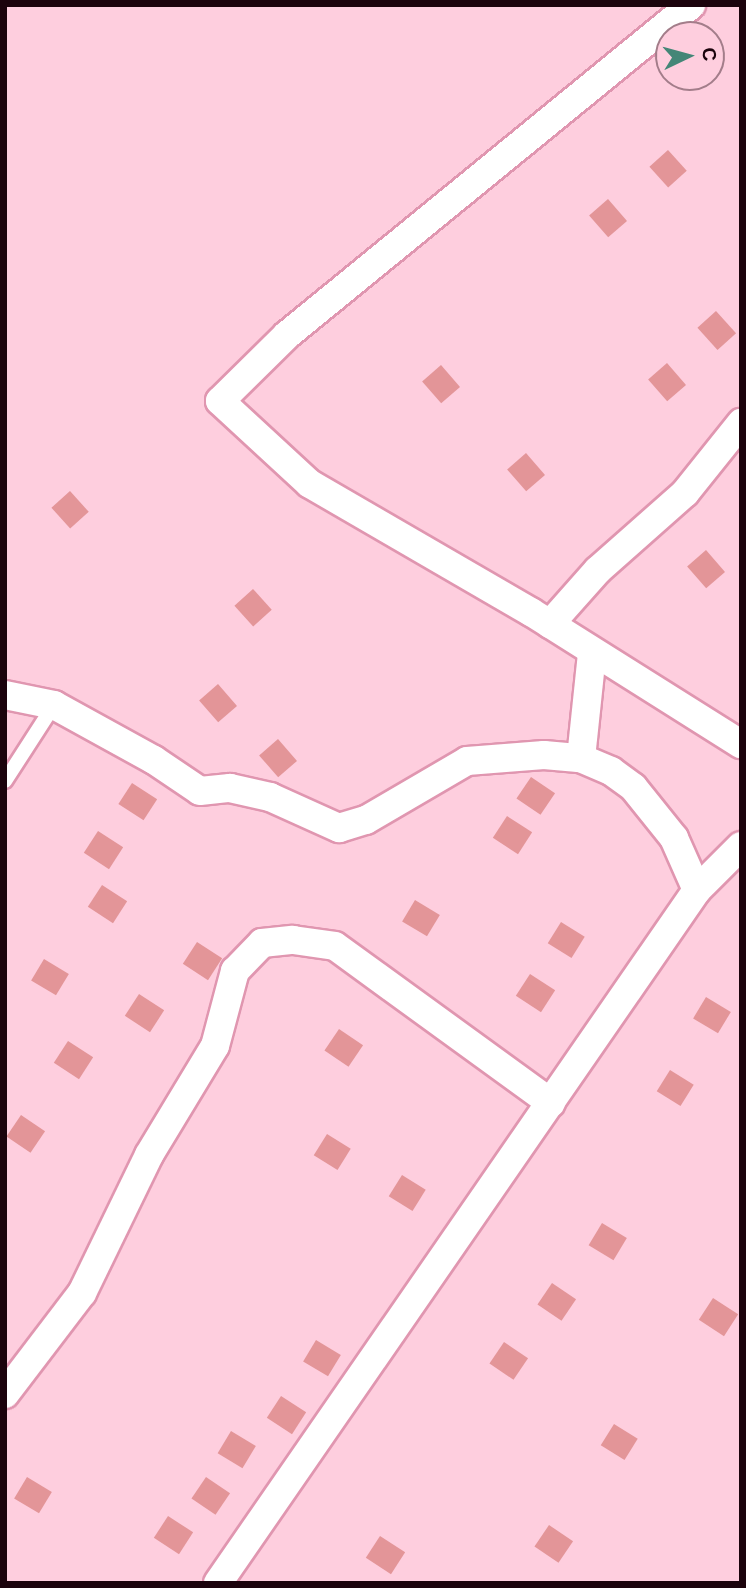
<!DOCTYPE html>
<html>
<head>
<meta charset="utf-8">
<style>
  body { margin:0 }
  #map { position:relative; width:746px; height:1588px; overflow:hidden; background:#fecede; font-family:Arial,sans-serif }
  div>[style] { position:absolute }
  .building>* { inset:0; background:#e39598; transform-origin:0 0 }
  .roads { filter:drop-shadow(2px 0 #e096b0) drop-shadow(-2px 0 #e096b0) drop-shadow(0 2px #e096b0) drop-shadow(0 -2px #e096b0) }
  .service>* { height:14px; margin:-7px; padding:0 7px; transform-origin:7px; border-radius:7px; background:#fff }
  .minor>* { height:28px; margin:-14px; padding:0 14px; transform-origin:14px; border-radius:14px; background:#fff }
  span { translate:-50% -50%; white-space:nowrap; text-align:center; line-height:1.15; -webkit-text-stroke:5px #fecede; paint-order:stroke }
  .frame { position:absolute; inset:0; border:7px solid #1b030c; pointer-events:none }
  .north { position:absolute; left:655px; top:21px; width:70px; height:70px; box-sizing:border-box; background:#fecede; border:2px solid #a37d8a; border-radius:50%; rotate:85deg; font-size:19px; font-weight:700; line-height:28px; text-align:center; color:#1b030c }
  .north::after { content:''; display:block; margin:auto; width:24px; height:32px; background:#448677; clip-path:polygon(50% 0,100% 100%,50% 72%,0 100%) }
</style>
</head>
<body>
<div id="map">
  <div class="building">
    <div style="left:668px;top:150px;width:28px;height:25px;rotate:48deg"></div>
    <div style="left:608px;top:199px;width:29px;height:25px;rotate:49deg"></div>
    <div style="left:716px;top:311px;width:30px;height:25px;rotate:48deg"></div>
    <div style="left:667px;top:363px;width:29px;height:25px;rotate:49deg"></div>
    <div style="left:441px;top:365px;width:29px;height:25px;rotate:49deg"></div>
    <div style="left:526px;top:453px;width:29px;height:25px;rotate:49deg"></div>
    <div style="left:70px;top:491px;width:28px;height:25px;rotate:48deg"></div>
    <div style="left:706px;top:550px;width:29px;height:25px;rotate:49deg"></div>
    <div style="left:253px;top:589px;width:28px;height:25px;rotate:48deg"></div>
    <div style="left:218px;top:684px;width:29px;height:25px;rotate:49deg"></div>
    <div style="left:278px;top:739px;width:29px;height:25px;rotate:49deg"></div>
    <div style="left:531px;top:777px;width:29px;height:26px;rotate:34deg"></div>
    <div style="left:132px;top:783px;width:30px;height:25px;rotate:33deg"></div>
    <div style="left:507px;top:816px;width:30px;height:26px;rotate:33deg"></div>
    <div style="left:98px;top:831px;width:30px;height:26px;rotate:33deg"></div>
    <div style="left:102px;top:885px;width:30px;height:26px;rotate:33deg"></div>
    <div style="left:415px;top:900px;width:29px;height:25px;rotate:31deg"></div>
    <div style="left:561px;top:922px;width:28px;height:25px;rotate:32deg"></div>
    <div style="left:197px;top:942px;width:30px;height:26px;rotate:33deg"></div>
    <div style="left:44px;top:959px;width:29px;height:25px;rotate:31deg"></div>
    <div style="left:530px;top:974px;width:30px;height:26px;rotate:33deg"></div>
    <div style="left:139px;top:994px;width:30px;height:26px;rotate:33deg"></div>
    <div style="left:706px;top:997px;width:29px;height:25px;rotate:31deg"></div>
    <div style="left:339px;top:1029px;width:29px;height:26px;rotate:34deg"></div>
    <div style="left:68px;top:1041px;width:30px;height:26px;rotate:33deg"></div>
    <div style="left:670px;top:1070px;width:28px;height:25px;rotate:32deg"></div>
    <div style="left:21px;top:1115px;width:29px;height:26px;rotate:34deg"></div>
    <div style="left:327px;top:1134px;width:28px;height:25px;rotate:32deg"></div>
    <div style="left:402px;top:1175px;width:28px;height:25px;rotate:32deg"></div>
    <div style="left:602px;top:1223px;width:29px;height:26px;rotate:31deg"></div>
    <div style="left:552px;top:1283px;width:29px;height:26px;rotate:34deg"></div>
    <div style="left:713px;top:1298px;width:30px;height:26px;rotate:33deg"></div>
    <div style="left:316px;top:1340px;width:29px;height:25px;rotate:31deg"></div>
    <div style="left:504px;top:1342px;width:29px;height:26px;rotate:34deg"></div>
    <div style="left:281px;top:1396px;width:30px;height:26px;rotate:33deg"></div>
    <div style="left:614px;top:1424px;width:28px;height:25px;rotate:32deg"></div>
    <div style="left:231px;top:1431px;width:29px;height:26px;rotate:31deg"></div>
    <div style="left:27px;top:1477px;width:29px;height:25px;rotate:31deg"></div>
    <div style="left:206px;top:1477px;width:29px;height:26px;rotate:34deg"></div>
    <div style="left:168px;top:1516px;width:30px;height:26px;rotate:33deg"></div>
    <div style="left:549px;top:1525px;width:29px;height:26px;rotate:34deg"></div>
    <div style="left:380px;top:1536px;width:30px;height:26px;rotate:33deg"></div>
  </div>
  <div class="roads">
    <div class="service">
      <div style="left:5px;top:781px;width:90px;rotate:-57.2deg"></div>
    </div>
    <div class="minor">
      <div style="left:691px;top:5px;width:522px;rotate:140.76deg"></div>
      <div style="left:287px;top:335px;width:94px;rotate:135.4deg"></div>
      <div style="left:220px;top:401px;width:122px;rotate:42.7deg"></div>
      <div style="left:310px;top:484px;width:255px;rotate:30.1deg"></div>
      <div style="left:531px;top:612px;width:248px;rotate:32.2deg"></div>
      <div style="left:550px;top:624px;width:72px;rotate:-48.4deg"></div>
      <div style="left:598px;top:570px;width:116px;rotate:-41.5deg"></div>
      <div style="left:685px;top:493px;width:90px;rotate:-51.3deg"></div>
      <div style="left:5px;top:695px;width:50px;rotate:11.5deg"></div>
      <div style="left:54px;top:705px;width:114px;rotate:28.8deg"></div>
      <div style="left:154px;top:760px;width:55px;rotate:34deg"></div>
      <div style="left:200px;top:791px;width:30px;rotate:-6deg"></div>
      <div style="left:230px;top:788px;width:41px;rotate:12.7deg"></div>
      <div style="left:270px;top:797px;width:76px;rotate:24.2deg"></div>
      <div style="left:339px;top:828px;width:28px;rotate:-17deg"></div>
      <div style="left:366px;top:820px;width:117px;rotate:-30.3deg"></div>
      <div style="left:467px;top:761px;width:77px;rotate:-4.5deg"></div>
      <div style="left:544px;top:755px;width:37px;rotate:5deg"></div>
      <div style="left:581px;top:758px;width:105px;rotate:-84deg"></div>
      <div style="left:697px;top:890px;width:62px;rotate:-45deg"></div>
      <div style="left:5px;top:1394px;width:127px;rotate:-52.7deg"></div>
      <div style="left:82px;top:1293px;width:153px;rotate:-64.1deg"></div>
      <div style="left:149px;top:1155px;width:127px;rotate:-58.8deg"></div>
      <div style="left:215px;top:1046px;width:78px;rotate:-75.1deg"></div>
      <div style="left:235px;top:971px;width:39px;rotate:-46deg"></div>
      <div style="left:262px;top:943px;width:31px;rotate:-6deg"></div>
      <div style="left:293px;top:940px;width:42px;rotate:8.1deg"></div>
      <div style="left:335px;top:946px;width:267px;rotate:36deg"></div>
      <div style="left:218px;top:1583px;width:842px;rotate:-55.35deg"></div>
      <div style="left:697px;top:890px;width:57px;rotate:-113.9deg"></div>
      <div style="left:674px;top:838px;width:65px;rotate:-128.8deg"></div>
      <div style="left:633px;top:787px;width:27px;rotate:-144deg"></div>
      <div style="left:611px;top:771px;width:33px;rotate:-157deg"></div>
    </div>
  </div>
  <div class="frame"></div>
  <div class="north">С</div>
</div>
</body>
</html>
